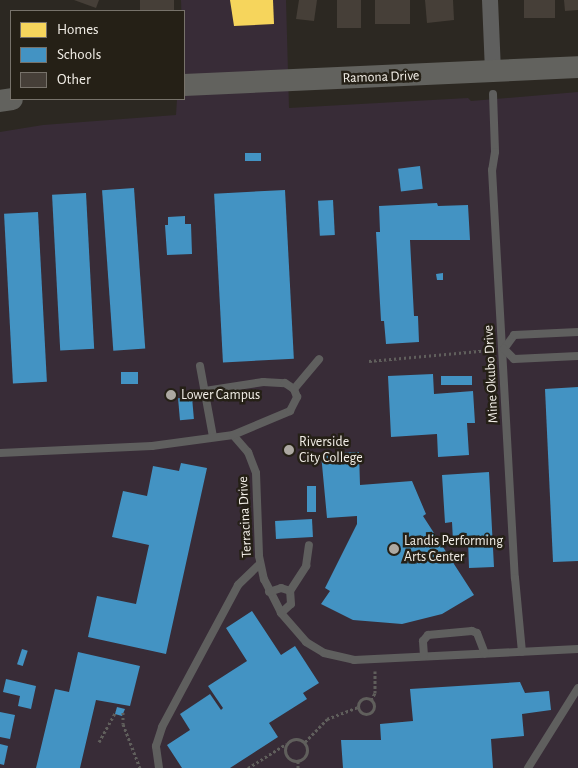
<!DOCTYPE html>
<html>
<head>
<meta charset="utf-8">
<style>
  body { margin:0 }
  #map { position:relative; width:578px; height:768px; overflow:hidden; background:#2c2822; font-family:"Alegreya Sans",sans-serif }
  div>[style] { position:absolute }
  .education>* { inset:0; background:#382c37 }
  .homes>* { inset:0; background:#f6d55c }
  .schools>* { inset:0; background:#4393c3; transform-origin:0 0 }
  .building>* { inset:0; background:#463f38; transform-origin:0 0 }
  .path>* { height:3px; margin-top:-1.5px; transform-origin:0; background:repeating-linear-gradient(90deg,#605f5c 0 2.5px,transparent 0 5px) }
  .path>.ring { margin:-1.5px; padding:0; box-sizing:content-box; background:none; border:3px solid #605f5c; border-radius:50% }
  .lane>* { height:8px; margin:-4px; padding:0 4px; transform-origin:4px; border-radius:4px; background:#5f5f5e }
  .street>* { height:16px; margin:-8px; padding:0 8px; transform-origin:8px; border-radius:8px; background:#5f5f5e }
  .secondary>* { height:22px; margin:-11px; padding:0 11px; transform-origin:11px; border-radius:11px; background:#62625e }
  .dots>* { width:14px; height:14px; translate:-50% -50%; box-sizing:border-box; border:2px solid #252016; border-radius:50% }
  span { translate:-50% -50%; white-space:nowrap; text-align:center; line-height:1.15; -webkit-text-stroke:5px #252016; paint-order:stroke }
  .street-label { font-size:14px; color:#f2eee7 }
  .poi-label { font-size:14px; color:#f2eee7 }
  .left { translate:0 -50%; text-align:left }
  .legend { position:absolute; left:10px; top:10px; width:175px; height:90px; box-sizing:border-box; background:#252016; border:1px solid #77726a; margin:0; padding:6px 9px; list-style:none; font-size:15px; color:#f2eee7 }
  .legend li { display:flex; align-items:center; gap:10px; height:25px }
  .legend b { width:25px; border:1px solid #77726a }
</style>
</head>
<body>
<div id="map">
  <div class="education">
    <div style="clip-path:polygon(181px 0,286px 0,289px 108px,468px 98px,471px 101px,578px 92px,578px 768px,0 768px,0 132px,43px 125px,176px 115px,177px 99px,184px 99px)"></div>
  </div>
  <div class="homes">
    <div style="clip-path:polygon(230px 0,273px 0,274px 24px,234px 26px)"></div>
  </div>
  <div class="schools">
    <div style="left:261px;top:153px;width:8px;height:16px;rotate:90deg"></div>
    <div style="left:420px;top:166px;width:23px;height:22px;rotate:83deg"></div>
    <div style="left:134px;top:188px;width:161px;height:32px;rotate:86deg"></div>
    <div style="left:285px;top:190px;width:169px;height:71px;rotate:87deg"></div>
    <div style="left:86px;top:193px;width:156px;height:34px;rotate:87deg"></div>
    <div style="left:333px;top:200px;width:35px;height:15px;rotate:87deg"></div>
    <div style="clip-path:polygon(437px 203px,438px 206px,468px 205px,470px 240px,410px 240px,414px 316px,418px 316px,419px 342px,386px 344px,384px 321px,381px 321px,376px 232px,380px 232px,379px 206px)"></div>
    <div style="left:38px;top:212px;width:170px;height:34px;rotate:87deg"></div>
    <div style="clip-path:polygon(185px 216px,185px 224px,191px 224px,192px 254px,167px 255px,165px 225px,168px 225px,168px 217px)"></div>
    <div style="clip-path:polygon(443px 273px,443px 280px,437px 280px,436px 274px)"></div>
    <div style="left:138px;top:372px;width:12px;height:17px;rotate:90deg"></div>
    <div style="clip-path:polygon(433px 374px,434px 394px,473px 391px,475px 423px,467px 423px,469px 455px,438px 457px,437px 434px,391px 437px,388px 376px)"></div>
    <div style="left:472px;top:376px;width:9px;height:31px;rotate:90deg"></div>
    <div style="clip-path:polygon(578px 387px,578px 561px,553px 562px,545px 389px)"></div>
    <div style="left:192px;top:397px;width:22px;height:14px;rotate:85deg"></div>
    <div style="clip-path:polygon(359px 452px,360px 485px,412px 481px,426px 514px,423px 516px,474px 595px,442px 614px,402px 624px,353px 620px,321px 604px,330px 591px,325px 588px,357px 524px,357px 516px,327px 518px,321px 454px)"></div>
    <div style="clip-path:polygon(181px 463px,207px 468px,166px 654px,88px 637px,97px 596px,136px 604px,149px 545px,112px 537px,123px 491px,147px 496px,153px 466px,179px 471px)"></div>
    <div style="clip-path:polygon(489px 472px,494px 567px,469px 568px,468px 540px,453px 541px,452px 522px,445px 523px,442px 475px)"></div>
    <div style="left:307px;top:486px;width:9px;height:26px"></div>
    <div style="left:312px;top:519px;width:18px;height:37px;rotate:87deg"></div>
    <div style="clip-path:polygon(252px 611px,281px 655px,295px 646px,319px 683px,303px 693px,307px 699px,269px 723px,278px 737px,230px 768px,182px 768px,167px 745px,190px 730px,180px 714px,210px 694px,221px 710px,223px 708px,208px 686px,247px 661px,226px 628px)"></div>
    <div style="left:22px;top:649px;width:6px;height:16px;rotate:18deg"></div>
    <div style="clip-path:polygon(78px 652px,140px 666px,130px 706px,96px 700px,80px 768px,36px 768px,55px 689px,69px 692px)"></div>
    <div style="clip-path:polygon(6px 679px,36px 686px,31px 709px,18px 706px,20px 696px,3px 692px)"></div>
    <div style="clip-path:polygon(520px 682px,525px 693px,549px 691px,551px 710px,522px 714px,524px 736px,491px 739px,493px 768px,343px 768px,341px 740px,381px 740px,380px 724px,413px 721px,410px 689px)"></div>
    <div style="clip-path:polygon(117px 707px,125px 709px,122px 716px,115px 714px)"></div>
    <div style="clip-path:polygon(0 712px,15px 715px,10px 739px,0 737px)"></div>
    <div style="clip-path:polygon(0 744px,8px 746px,4px 765px,0 764px)"></div>
  </div>
  <div class="building">
    <div style="clip-path:polygon(74px 0,99px 0,96px 8px)"></div>
    <div style="left:140px;top:0;width:34px;height:11px"></div>
    <div style="clip-path:polygon(299px 0,317px 0,314px 21px,296px 19px)"></div>
    <div style="left:337px;top:0;width:24px;height:28px"></div>
    <div style="left:375px;top:0;width:35px;height:24px"></div>
    <div style="clip-path:polygon(425px 0,453px 0,454px 20px,427px 23px)"></div>
    <div style="left:524px;top:0;width:31px;height:18px"></div>
    <div style="clip-path:polygon(564px 0,578px 0,578px 10px,565px 11px)"></div>
  </div>
  <div class="path">
    <div style="left:369px;top:361px;width:122px;rotate:-5.2deg"></div>
    <div class="ring" style="left:358px;top:698px;width:13px;height:13px"></div>
    <div style="left:371px;top:700px;width:8px;rotate:-60deg"></div>
    <div style="left:375px;top:693px;width:22px;rotate:-90deg"></div>
    <div style="left:123px;top:712px;width:12px;rotate:90deg"></div>
    <div style="left:123px;top:724px;width:47px;rotate:68.9deg"></div>
    <div class="ring" style="left:285px;top:739px;width:19px;height:19px"></div>
    <div style="left:99px;top:742px;width:35px;rotate:-61deg"></div>
    <div style="left:305px;top:742px;width:32px;rotate:-46deg"></div>
    <div style="left:327px;top:719px;width:33px;rotate:-21deg"></div>
    <div style="left:298px;top:761px;width:7px;rotate:90deg"></div>
    <div style="left:248px;top:768px;width:45px;rotate:-32.3deg"></div>
  </div>
  <div class="lane">
    <div style="left:493px;top:94px;width:58px;rotate:88deg"></div>
    <div style="left:495px;top:152px;width:18px;rotate:99deg"></div>
    <div style="left:492px;top:170px;width:409px;rotate:86.8deg"></div>
    <div style="left:515px;top:578px;width:74px;rotate:84.6deg"></div>
    <div style="left:504px;top:349px;width:17px;rotate:-54deg"></div>
    <div style="left:514px;top:335px;width:64px;rotate:-2.7deg"></div>
    <div style="left:504px;top:349px;width:14px;rotate:45deg"></div>
    <div style="left:514px;top:359px;width:64px;rotate:-2.7deg"></div>
    <div style="left:200px;top:366px;width:72px;rotate:79.6deg"></div>
    <div style="left:205px;top:391px;width:59px;rotate:-8.8deg"></div>
    <div style="left:263px;top:382px;width:22px;rotate:3deg"></div>
    <div style="left:285px;top:383px;width:11px;rotate:34deg"></div>
    <div style="left:294px;top:389px;width:39px;rotate:-50deg"></div>
    <div style="left:233px;top:435px;width:23px;rotate:49deg"></div>
    <div style="left:248px;top:452px;width:22px;rotate:69deg"></div>
    <div style="left:256px;top:473px;width:83px;rotate:87.9deg"></div>
    <div style="left:259px;top:556px;width:24px;rotate:78deg"></div>
    <div style="left:264px;top:579px;width:38px;rotate:63deg"></div>
    <div style="left:281px;top:613px;width:38px;rotate:49deg"></div>
    <div style="left:306px;top:642px;width:21px;rotate:31deg"></div>
    <div style="left:324px;top:653px;width:31px;rotate:13deg"></div>
    <div style="left:354px;top:660px;width:224px;rotate:-2.8deg"></div>
    <div style="left:0;top:453px;width:152px;rotate:-2.6deg"></div>
    <div style="left:152px;top:446px;width:82px;rotate:-7.7deg"></div>
    <div style="left:233px;top:435px;width:62px;rotate:-22.8deg"></div>
    <div style="left:290px;top:411px;width:16px;rotate:-63deg"></div>
    <div style="left:297px;top:397px;width:9px;rotate:-111deg"></div>
    <div style="left:269px;top:592px;width:13px;rotate:-18deg"></div>
    <div style="left:281px;top:588px;width:9px;rotate:18deg"></div>
    <div style="left:281px;top:613px;width:13px;rotate:-42deg"></div>
    <div style="left:291px;top:604px;width:13px;rotate:-94deg"></div>
    <div style="left:290px;top:591px;width:30px;rotate:-57deg"></div>
    <div style="left:306px;top:566px;width:21px;rotate:-82deg"></div>
    <div style="left:424px;top:656px;width:15px;rotate:-94deg"></div>
    <div style="left:423px;top:641px;width:8px;rotate:-50deg"></div>
    <div style="left:428px;top:635px;width:44px;rotate:-5.2deg"></div>
    <div style="left:472px;top:631px;width:5px;rotate:22deg"></div>
    <div style="left:477px;top:633px;width:22px;rotate:69deg"></div>
    <div style="left:159px;top:768px;width:22px;rotate:-98deg"></div>
    <div style="left:156px;top:746px;width:20px;rotate:-72deg"></div>
    <div style="left:162px;top:727px;width:161px;rotate:-61.8deg"></div>
    <div style="left:238px;top:585px;width:30px;rotate:-44deg"></div>
    <div style="left:528px;top:768px;width:94px;rotate:-58deg"></div>
  </div>
  <div class="street">
    <div style="left:490px;top:0;width:72px;rotate:87.6deg"></div>
  </div>
  <div class="secondary">
    <div style="left:184px;top:85px;width:394px;rotate:-2.6deg"></div>
    <div style="left:0;top:101px;width:12px;rotate:-9deg"></div>
  </div>
  <div class="dots">
    <div style="left:171px;top:395px;background:#ada9a2"></div>
    <div style="left:289px;top:450px;background:#ada9a2"></div>
    <div style="left:394px;top:549px;background:#ada9a2"></div>
  </div>
  <div class="street-label">
    <span style="left:381px;top:77px;rotate:-2deg">Ramona Drive</span>
    <span style="left:491px;top:374px;rotate:-93deg">Mine Okubo Drive</span>
    <span style="left:245px;top:517px;rotate:-93deg">Terracina Drive</span>
  </div>
  <div class="poi-label">
    <span class="left" style="left:181px;top:395px">Lower Campus</span>
    <span class="left" style="left:299px;top:450px">Riverside<br>City College</span>
    <span class="left" style="left:404px;top:549px">Landis Performing<br>Arts Center</span>
  </div>
  <ul class="legend">
  <li><b style="height:14px;background:#f6d55c"></b>Homes</li>
  <li><b style="height:14px;background:#4393c3"></b>Schools</li>
  <li><b style="height:14px;background:#463f38"></b>Other</li>
  </ul>
</div>
</body>
</html>
